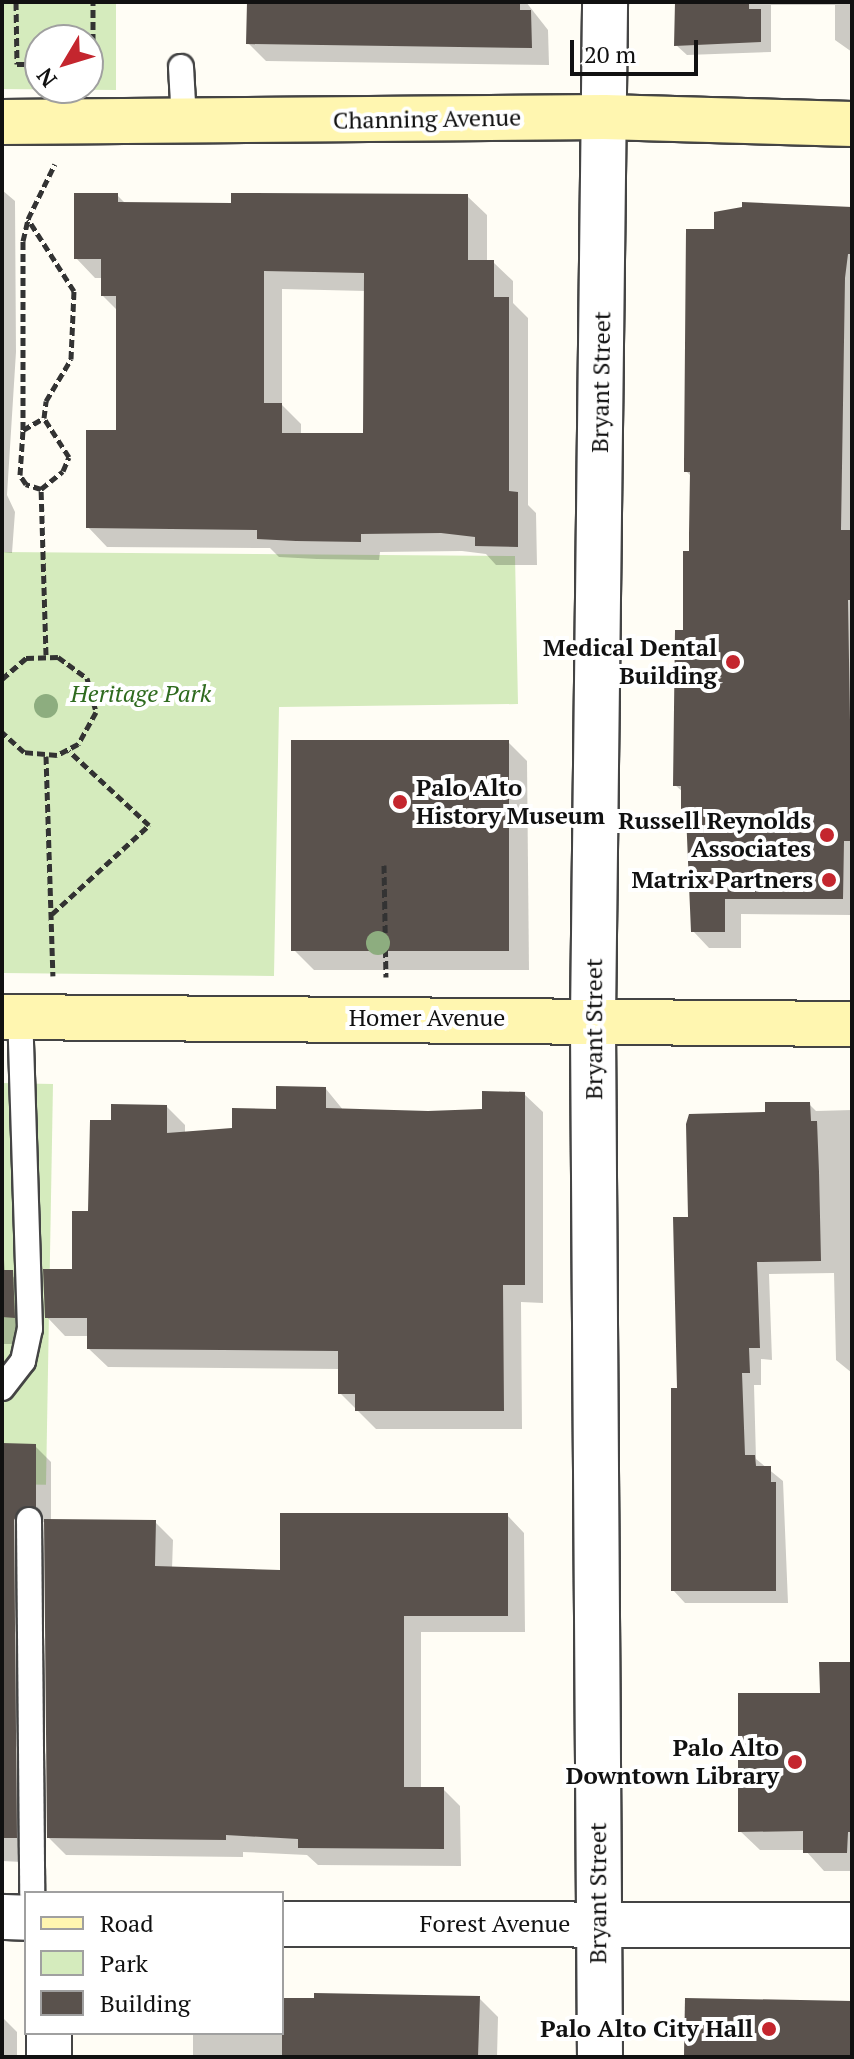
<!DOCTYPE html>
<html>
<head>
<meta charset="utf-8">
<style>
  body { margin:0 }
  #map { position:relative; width:854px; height:2059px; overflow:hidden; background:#fffdf5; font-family:"PT Serif",serif }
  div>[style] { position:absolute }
  .green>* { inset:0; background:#d5ebbd; transform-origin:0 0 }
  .shadow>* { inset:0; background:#0003 }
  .building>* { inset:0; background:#5a524d; transform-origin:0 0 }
  .path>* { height:5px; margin-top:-2.5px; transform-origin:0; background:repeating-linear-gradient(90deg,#333 0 8px,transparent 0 12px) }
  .roads { filter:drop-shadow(2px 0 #444) drop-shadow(-2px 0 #444) drop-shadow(0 2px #444) drop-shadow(0 -2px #444) }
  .lane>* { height:24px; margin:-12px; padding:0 12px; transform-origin:12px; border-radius:12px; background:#fff }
  .street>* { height:44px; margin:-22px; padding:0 22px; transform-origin:22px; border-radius:22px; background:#fff }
  .secondary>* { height:44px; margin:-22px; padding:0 22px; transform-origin:22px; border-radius:22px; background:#fff6b0 }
  .trees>* { width:24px; height:24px; margin:-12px; border-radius:50%; background:#8dad7f }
  .dots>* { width:22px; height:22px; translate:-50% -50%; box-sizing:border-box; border:4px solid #fff; border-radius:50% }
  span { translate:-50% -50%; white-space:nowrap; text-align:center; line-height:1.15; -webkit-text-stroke:8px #fff; paint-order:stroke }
  .street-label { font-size:24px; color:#111 }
  .poi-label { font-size:24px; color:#111; font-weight:700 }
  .right { translate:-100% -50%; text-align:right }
  .left { translate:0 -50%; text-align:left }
  .park-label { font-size:24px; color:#2f6b1f; font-style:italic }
  .frame { position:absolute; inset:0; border:4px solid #111; pointer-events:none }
  .legend { position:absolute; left:24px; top:1891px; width:260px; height:144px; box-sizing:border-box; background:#fff; border:2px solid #a0a0a0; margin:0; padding:10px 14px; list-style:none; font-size:24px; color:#111 }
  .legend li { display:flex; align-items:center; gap:16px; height:40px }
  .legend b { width:40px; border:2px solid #a0a0a0 }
  .north { position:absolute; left:24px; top:24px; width:80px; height:80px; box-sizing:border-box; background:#fff; border:2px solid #a0a0a0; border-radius:50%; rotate:232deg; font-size:22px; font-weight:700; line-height:32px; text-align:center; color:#111 }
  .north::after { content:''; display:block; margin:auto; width:28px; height:36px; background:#c4262e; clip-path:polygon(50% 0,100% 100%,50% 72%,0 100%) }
  .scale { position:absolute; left:570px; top:40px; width:128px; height:36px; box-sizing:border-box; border:4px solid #111; border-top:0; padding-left:10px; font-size:24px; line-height:28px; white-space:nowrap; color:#111; -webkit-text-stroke:6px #fff; paint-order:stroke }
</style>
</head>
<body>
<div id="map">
  <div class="green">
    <div style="clip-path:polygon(evenodd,2px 2px,116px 2px,116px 90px,2px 89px,2px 2px,40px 40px,88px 40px,88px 88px,40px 88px,40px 40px)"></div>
    <div style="clip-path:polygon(2px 552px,515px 556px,518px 704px,279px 707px,274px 976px,2px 973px)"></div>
    <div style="left:2px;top:1083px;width:51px;height:401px;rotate:1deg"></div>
  </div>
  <div class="shadow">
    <div style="clip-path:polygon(249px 2px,526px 2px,548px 30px,549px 65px,266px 61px,248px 43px)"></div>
    <div style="clip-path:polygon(677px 2px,852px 2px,852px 52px,835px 40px,835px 5px,771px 5px,771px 52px,687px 55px,676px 45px)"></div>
    <div style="clip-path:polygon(2px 190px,15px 201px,16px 352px,7px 495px,15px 512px,12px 553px,2px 552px)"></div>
    <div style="clip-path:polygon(evenodd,117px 195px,126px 204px,234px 205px,467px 196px,487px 215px,487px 262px,493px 262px,513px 281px,513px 303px,528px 318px,528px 505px,536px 513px,537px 565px,496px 565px,486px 554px,462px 551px,380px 552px,379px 560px,317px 559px,279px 557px,270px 548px,107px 547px,88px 527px,118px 432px,118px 311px,103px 296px,103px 278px,95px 278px,76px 258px,117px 195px,282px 289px,366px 291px,365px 435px,301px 435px,301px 424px,282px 405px,282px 289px)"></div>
    <div style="clip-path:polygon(852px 207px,852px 915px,741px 914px,741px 948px,709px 948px,693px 931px,688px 819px,683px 813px,683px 792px,675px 785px,691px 554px,692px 477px,686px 471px,717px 230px)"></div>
    <div style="clip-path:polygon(508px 742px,527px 761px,529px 970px,314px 970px,294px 950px)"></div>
    <div style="clip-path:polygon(326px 1089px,344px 1111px,484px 1111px,524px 1094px,543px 1112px,543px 1303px,521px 1302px,522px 1429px,376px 1429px,340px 1393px,340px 1369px,108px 1367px,89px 1349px,89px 1336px,65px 1336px,47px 1317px,74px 1271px,113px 1122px,167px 1107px,185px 1125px,185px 1134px,234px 1130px)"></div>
    <div style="clip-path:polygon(809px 1104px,816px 1111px,852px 1110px,852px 1373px,836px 1360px,834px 1273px,769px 1274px,772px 1360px,761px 1359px,761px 1385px,754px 1385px,756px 1459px,783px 1481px,788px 1603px,685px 1603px,673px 1590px,690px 1219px,767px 1114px)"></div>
    <div style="clip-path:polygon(2px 1233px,5px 1272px,23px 1283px,24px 1344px,2px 1344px)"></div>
    <div style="clip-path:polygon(2px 1445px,35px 1446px,51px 1462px,51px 1521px,155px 1522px,173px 1540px,172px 1569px,282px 1572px,507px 1515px,524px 1533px,525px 1632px,421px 1632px,421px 1789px,443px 1789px,460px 1806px,461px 1866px,318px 1865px,307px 1855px,243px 1852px,243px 1857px,66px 1855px,49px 1838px,46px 1522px,37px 1523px,22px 1862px,2px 1861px)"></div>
    <div style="clip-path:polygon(852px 1664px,852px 1871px,824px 1871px,805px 1850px,760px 1850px,740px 1831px,822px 1695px)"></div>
    <div style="clip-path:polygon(479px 1998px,498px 2017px,497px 2057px,193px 2057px,193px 2033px,282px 2033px,282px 2000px)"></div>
    <div style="clip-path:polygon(2px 2017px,17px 2032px,17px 2057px,2px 2057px)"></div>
  </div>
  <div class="building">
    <div style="clip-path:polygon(247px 2px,520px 2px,520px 10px,531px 10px,532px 48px,246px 44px)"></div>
    <div style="clip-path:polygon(675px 2px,749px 2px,749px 9px,761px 9px,761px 42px,674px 46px)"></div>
    <div style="clip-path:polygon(evenodd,74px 193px,118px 193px,118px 202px,231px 203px,231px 193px,468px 194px,468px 260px,494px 260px,494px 297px,509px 297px,509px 491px,518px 492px,518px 547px,475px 546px,475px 537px,441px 533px,361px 534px,361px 542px,296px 541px,257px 539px,257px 530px,86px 528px,86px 430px,116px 430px,116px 296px,101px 296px,101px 259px,74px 259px,74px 193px,264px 271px,364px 273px,363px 433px,282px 433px,282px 403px,264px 403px,264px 271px)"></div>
    <div style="clip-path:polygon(742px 202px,852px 207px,852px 254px,848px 254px,845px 278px,841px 530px,852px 530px,852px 600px,848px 600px,852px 841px,844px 841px,843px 899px,725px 899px,725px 932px,691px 932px,686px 814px,681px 814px,681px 786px,673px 786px,675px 630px,683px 630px,683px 551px,689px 551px,689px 534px,690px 472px,684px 472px,684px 461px,686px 229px,714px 229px,714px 212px,742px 207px)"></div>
    <div style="left:291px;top:740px;width:218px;height:211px"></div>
    <div style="clip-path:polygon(276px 1086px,326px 1087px,326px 1108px,428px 1111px,482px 1109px,482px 1091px,525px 1092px,525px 1285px,503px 1285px,504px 1411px,355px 1411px,355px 1394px,338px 1394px,338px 1351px,87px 1349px,87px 1318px,45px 1318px,43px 1269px,72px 1269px,72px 1211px,88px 1211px,90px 1120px,111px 1120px,111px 1104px,167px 1105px,167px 1133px,232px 1128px,232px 1108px,276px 1109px)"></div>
    <div style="clip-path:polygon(765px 1102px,810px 1102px,811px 1121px,817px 1121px,819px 1172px,821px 1261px,757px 1262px,760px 1348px,749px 1348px,750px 1373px,742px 1373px,745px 1455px,755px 1455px,756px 1466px,771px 1466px,771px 1482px,776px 1482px,776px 1591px,671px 1591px,671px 1388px,677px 1388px,673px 1217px,688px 1217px,686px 1124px,689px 1114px,765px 1112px)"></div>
    <div style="clip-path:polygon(2px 1270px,13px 1270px,15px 1318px,2px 1317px)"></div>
    <div style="clip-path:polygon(2px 1443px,36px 1444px,36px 1507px,21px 1508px,14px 1520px,17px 1838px,2px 1838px)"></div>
    <div style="clip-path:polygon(280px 1513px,508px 1513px,508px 1616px,404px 1616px,404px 1787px,444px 1787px,444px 1849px,298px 1848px,298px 1839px,226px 1835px,226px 1840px,47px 1838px,44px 1519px,156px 1520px,155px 1566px,280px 1570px)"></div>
    <div style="clip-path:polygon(819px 1662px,852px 1662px,852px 1832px,848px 1832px,847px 1853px,803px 1853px,803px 1831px,738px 1832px,738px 1693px,820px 1693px)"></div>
    <div style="clip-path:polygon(314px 1993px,480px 1996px,478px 2057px,282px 2057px,282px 1998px,314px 1998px)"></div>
    <div style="left:685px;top:1998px;width:167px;height:59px;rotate:1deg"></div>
  </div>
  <div class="path">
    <div style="left:16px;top:2px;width:62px;rotate:89.1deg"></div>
    <div style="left:17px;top:64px;width:23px"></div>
    <div style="left:93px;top:77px;width:75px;rotate:-90deg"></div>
    <div style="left:23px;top:430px;width:189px;rotate:-90deg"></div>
    <div style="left:23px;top:241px;width:22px;rotate:-77deg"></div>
    <div style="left:41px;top:489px;width:28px;rotate:-39deg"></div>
    <div style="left:63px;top:471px;width:15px;rotate:-67deg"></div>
    <div style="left:69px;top:457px;width:46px;rotate:-122.7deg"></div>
    <div style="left:46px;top:655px;width:166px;rotate:-91.7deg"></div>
    <div style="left:41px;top:489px;width:16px;rotate:-162deg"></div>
    <div style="left:26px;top:484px;width:11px;rotate:-124deg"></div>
    <div style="left:20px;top:475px;width:45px;rotate:-86.2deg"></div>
    <div style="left:23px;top:430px;width:24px;rotate:-30deg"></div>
    <div style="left:44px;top:418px;width:17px;rotate:-83deg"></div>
    <div style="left:46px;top:401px;width:49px;rotate:-59.2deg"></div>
    <div style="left:71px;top:359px;width:68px;rotate:-87.5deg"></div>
    <div style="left:74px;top:291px;width:85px;rotate:-122.6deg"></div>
    <div style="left:28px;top:219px;width:61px;rotate:-63.9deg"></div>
    <div style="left:2px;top:679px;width:32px;rotate:-41deg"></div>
    <div style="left:26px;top:658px;width:32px;rotate:-2deg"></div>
    <div style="left:58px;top:657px;width:36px;rotate:36deg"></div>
    <div style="left:87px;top:678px;width:35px;rotate:75deg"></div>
    <div style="left:96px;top:712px;width:37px;rotate:119deg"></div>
    <div style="left:78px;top:744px;width:24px;rotate:152deg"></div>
    <div style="left:57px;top:755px;width:33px;rotate:-175deg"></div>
    <div style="left:24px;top:752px;width:30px;rotate:-138deg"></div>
    <div style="left:46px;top:756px;width:220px;rotate:88.2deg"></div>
    <div style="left:384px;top:865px;width:112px;rotate:89deg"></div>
    <div style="left:52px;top:914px;width:132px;rotate:-42.5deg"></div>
    <div style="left:149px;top:825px;width:109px;rotate:-137.2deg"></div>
  </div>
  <div class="roads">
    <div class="lane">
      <div style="left:181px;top:67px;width:54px;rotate:86.8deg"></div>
      <div style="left:2px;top:1388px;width:34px;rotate:-52deg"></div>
      <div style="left:23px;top:1361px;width:33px;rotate:-78deg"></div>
      <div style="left:30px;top:1329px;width:312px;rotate:-91.8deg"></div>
      <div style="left:29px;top:1520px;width:373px;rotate:89.5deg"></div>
    </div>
    <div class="street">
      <div style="left:2px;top:1917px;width:24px;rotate:2deg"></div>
      <div style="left:282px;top:1924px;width:570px;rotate:0.1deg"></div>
      <div style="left:49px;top:2057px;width:24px;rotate:-90deg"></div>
      <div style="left:600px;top:2057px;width:1038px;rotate:-90.39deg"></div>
      <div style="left:593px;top:1019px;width:1017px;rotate:-89.32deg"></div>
    </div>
    <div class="secondary">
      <div style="left:2px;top:122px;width:602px;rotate:-0.48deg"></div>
      <div style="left:604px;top:117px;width:248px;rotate:1.6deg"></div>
      <div style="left:2px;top:1017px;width:850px;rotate:0.47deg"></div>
    </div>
  </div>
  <div class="trees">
    <div style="left:46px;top:706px"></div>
    <div style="left:378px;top:943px"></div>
  </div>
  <div class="dots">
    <div style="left:733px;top:662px;background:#c4262e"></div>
    <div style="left:400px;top:802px;background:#c4262e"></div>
    <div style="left:827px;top:835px;background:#c4262e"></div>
    <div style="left:829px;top:880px;background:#c4262e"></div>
    <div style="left:795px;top:1762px;background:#c4262e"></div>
    <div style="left:769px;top:2029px;background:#c4262e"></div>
  </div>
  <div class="street-label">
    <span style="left:427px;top:119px;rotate:-1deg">Channing Avenue</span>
    <span style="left:601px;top:382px;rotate:-89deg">Bryant Street</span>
    <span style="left:427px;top:1018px">Homer Avenue</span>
    <span style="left:594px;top:1029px;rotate:-90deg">Bryant Street</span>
    <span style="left:598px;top:1893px;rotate:-90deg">Bryant Street</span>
    <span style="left:495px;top:1924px">Forest Avenue</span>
  </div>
  <div class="poi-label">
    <span class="right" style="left:717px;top:662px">Medical Dental<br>Building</span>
    <span class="left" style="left:416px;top:802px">Palo Alto<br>History Museum</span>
    <span class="right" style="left:811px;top:835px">Russell Reynolds<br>Associates</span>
    <span class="right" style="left:813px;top:880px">Matrix Partners</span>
    <span class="right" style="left:779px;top:1762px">Palo Alto<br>Downtown Library</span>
    <span class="right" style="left:753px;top:2029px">Palo Alto City Hall</span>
  </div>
  <div class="park-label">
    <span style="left:141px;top:694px">Heritage Park</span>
  </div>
  <div class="frame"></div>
  <ul class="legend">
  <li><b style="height:10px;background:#fff6b0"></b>Road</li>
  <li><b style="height:22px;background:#d5ebbd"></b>Park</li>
  <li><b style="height:22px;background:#5a524d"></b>Building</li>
  </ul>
  <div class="north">N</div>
  <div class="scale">20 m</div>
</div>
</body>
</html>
